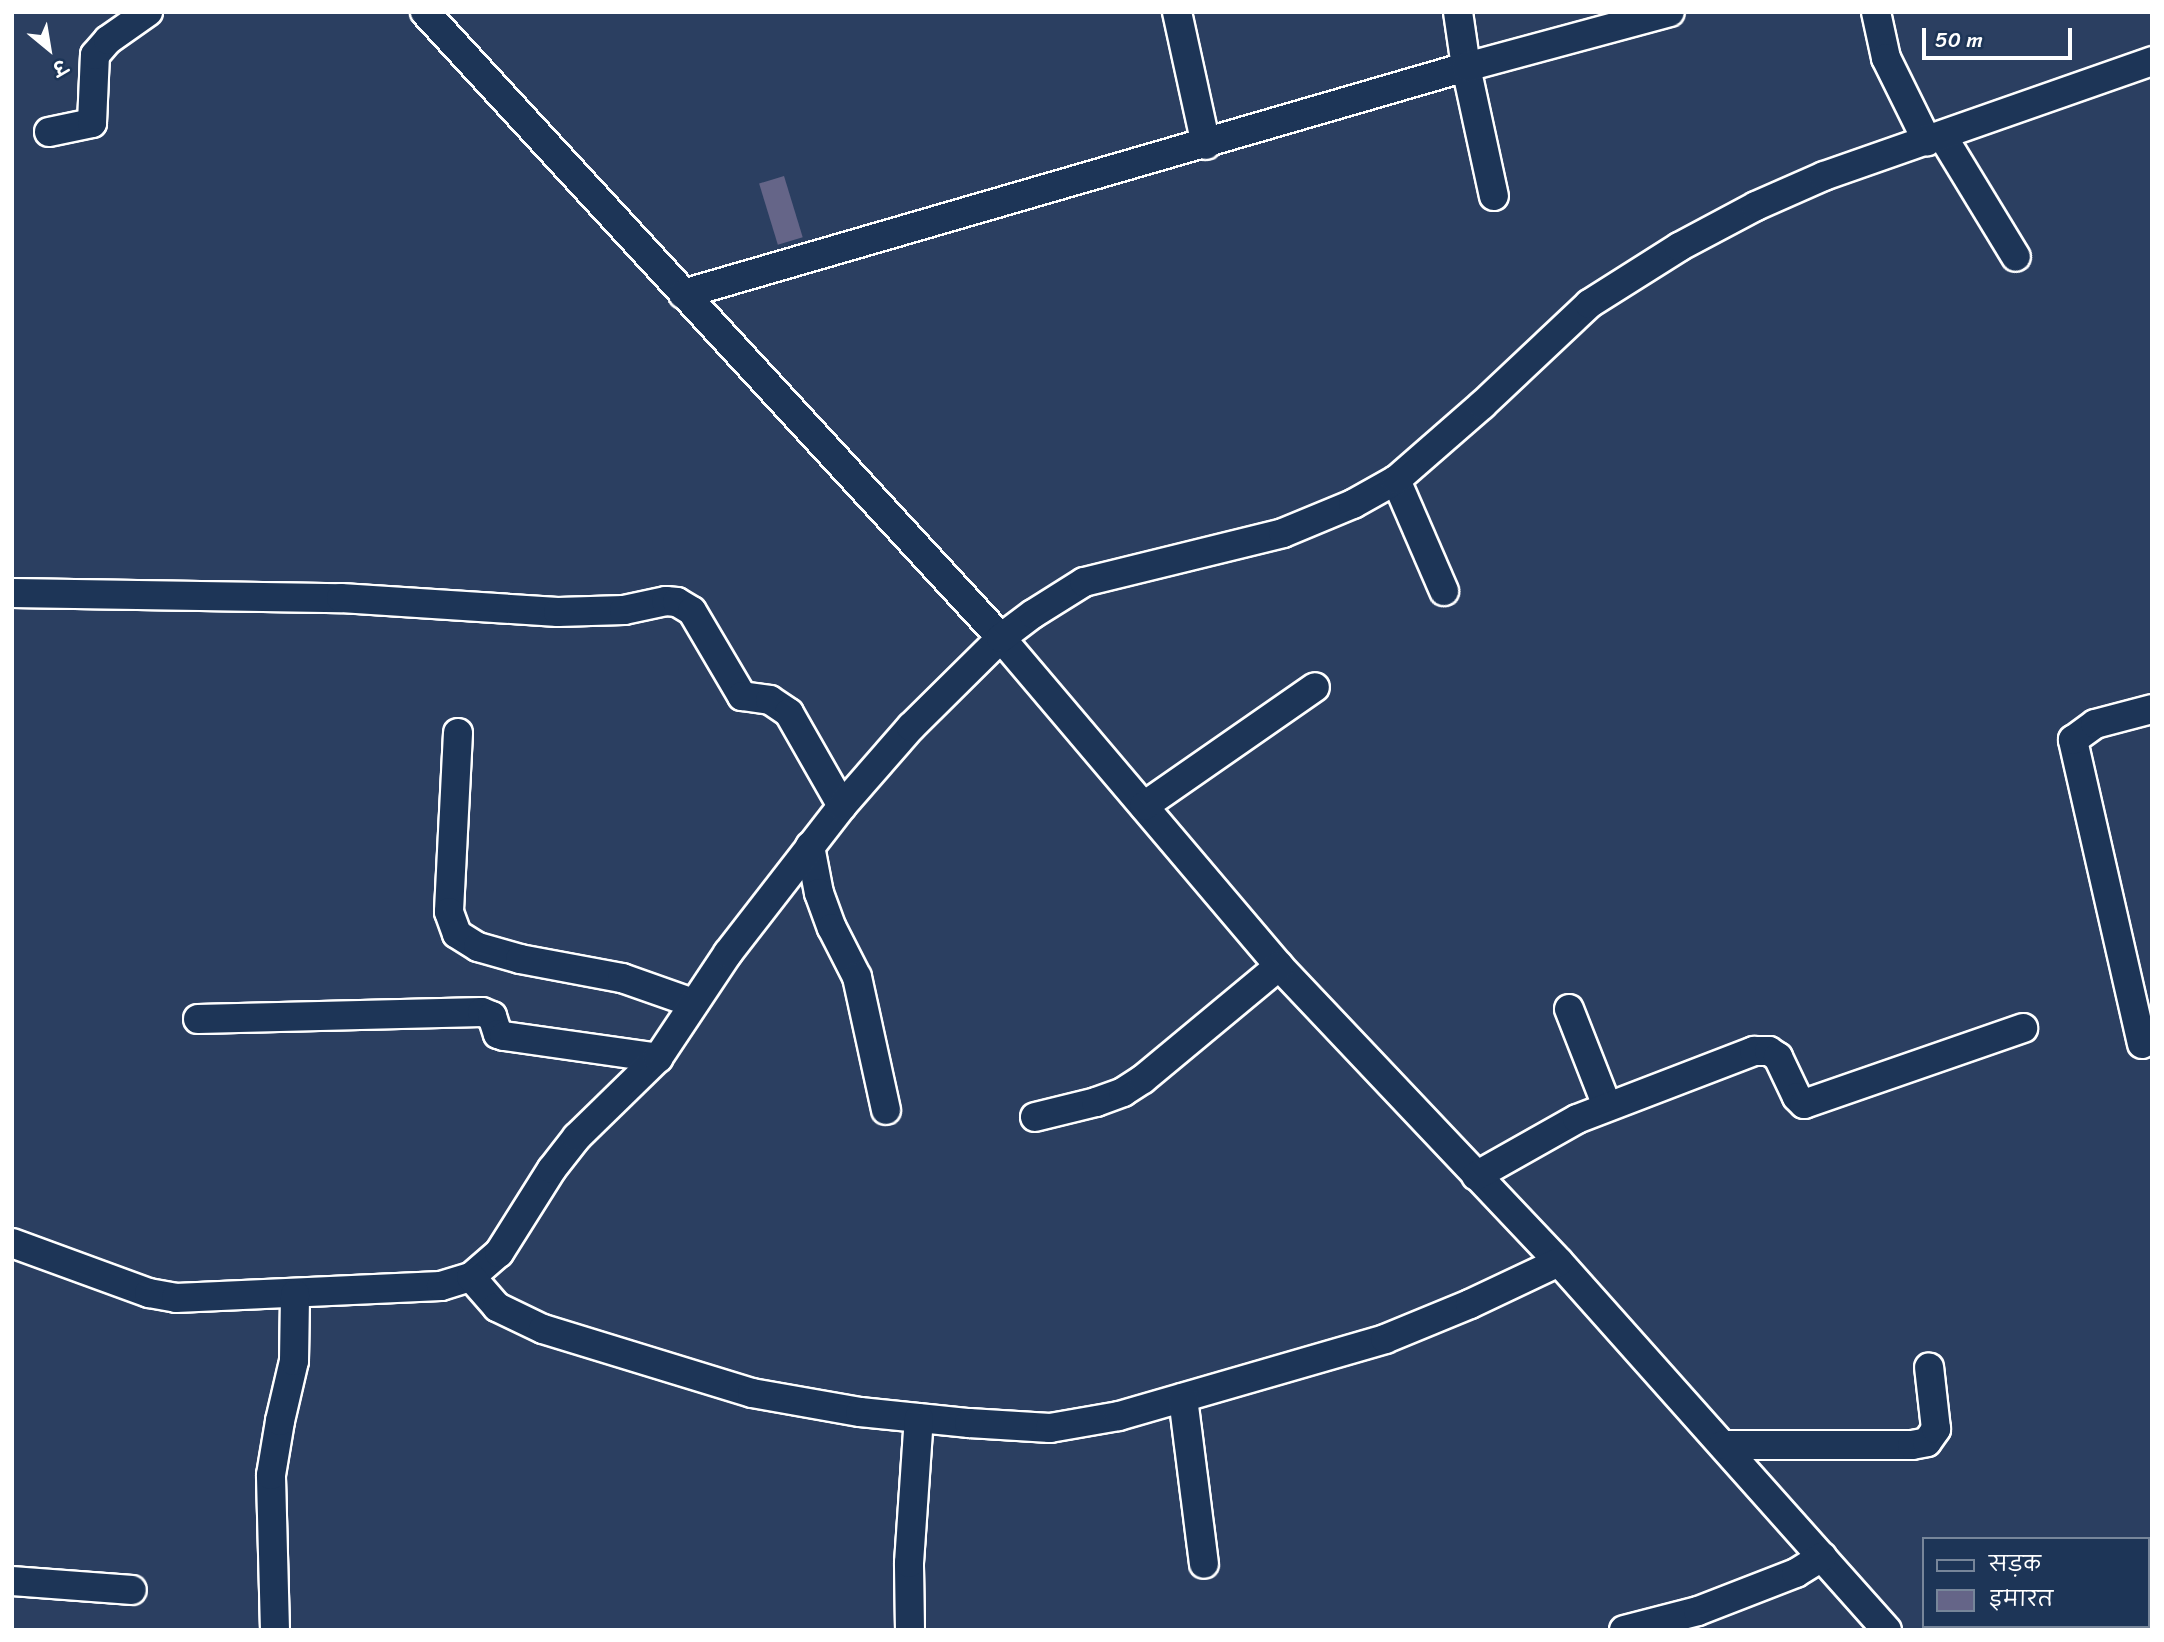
<!DOCTYPE html>
<html>
<head>
<meta charset="utf-8">
<style>
  body { margin:0 }
  #map { position:relative; width:2164px; height:1642px; overflow:hidden; background:#2b3f61; font-family:Sriracha,"Playpen Sans Deva",sans-serif }
  div>[style] { position:absolute }
  .building>* { inset:0; background:#656588; transform-origin:0 0 }
  .roads { filter:drop-shadow(2px 0 #fff) drop-shadow(-2px 0 #fff) drop-shadow(0 2px #fff) drop-shadow(0 -2px #fff) }
  .minor>* { height:28px; margin:-14px; padding:0 14px; transform-origin:14px; border-radius:14px; background:#1d3557 }
  span { translate:-50% -50%; white-space:nowrap; text-align:center; line-height:1.15; -webkit-text-stroke:5px #1d3557; paint-order:stroke }
  .frame { position:absolute; inset:0; border:14px solid #fff; pointer-events:none }
  .legend { position:absolute; left:1922px; top:1537px; width:228px; height:91px; box-sizing:border-box; background:#1d3557; border:2px solid #77869a; margin:0; padding:9px 12px; list-style:none; font-size:21px; color:#fff }
  .legend li { display:flex; align-items:center; gap:14px; height:35px }
  .legend b { width:35px; border:2px solid #77869a }
  .north { position:absolute; left:14px; top:14px; width:70px; height:70px; -webkit-text-stroke:5px #1d3557; paint-order:stroke; rotate:150deg; font-size:19px; font-weight:700; line-height:28px; text-align:center; color:#fff }
  .north::after { content:''; display:block; margin:auto; width:24px; height:32px; background:#fff; clip-path:polygon(50% 0,100% 100%,50% 72%,0 100%) }
  .scale { position:absolute; left:1922px; top:28px; width:150px; height:32px; box-sizing:border-box; border:4px solid #fff; border-top:0; padding-left:9px; font-size:21px; line-height:24px; white-space:nowrap; color:#fff; -webkit-text-stroke:5px #1d3557; paint-order:stroke }
</style>
</head>
<body>
<div id="map">
  <div class="building">
    <div style="left:784px;top:176px;width:64px;height:26px;rotate:73deg"></div>
  </div>
  <div class="roads">
    <div class="minor">
      <div style="left:425px;top:12px;width:851px;rotate:47.38deg"></div>
      <div style="left:1001px;top:638px;width:430px;rotate:49.7deg"></div>
      <div style="left:1279px;top:966px;width:407px;rotate:46.6deg"></div>
      <div style="left:1559px;top:1262px;width:493px;rotate:48.3deg"></div>
      <div style="left:1177px;top:12px;width:136px;rotate:77.7deg"></div>
      <div style="left:1458px;top:12px;width:56px;rotate:81.7deg"></div>
      <div style="left:1466px;top:67px;width:132px;rotate:77.8deg"></div>
      <div style="left:1876px;top:12px;width:47px;rotate:77.7deg"></div>
      <div style="left:1886px;top:58px;width:93px;rotate:63.7deg"></div>
      <div style="left:49px;top:132px;width:44px;rotate:-11.8deg"></div>
      <div style="left:92px;top:123px;width:68px;rotate:-87.5deg"></div>
      <div style="left:95px;top:55px;width:20px;rotate:-49deg"></div>
      <div style="left:108px;top:40px;width:49px;rotate:-35deg"></div>
      <div style="left:1943px;top:137px;width:140px;rotate:58.7deg"></div>
      <div style="left:683px;top:294px;width:815px;rotate:-16.17deg"></div>
      <div style="left:1466px;top:67px;width:211px;rotate:-15.1deg"></div>
      <div style="left:1396px;top:480px;width:121px;rotate:66.6deg"></div>
      <div style="left:12px;top:593px;width:329px;rotate:0.9deg"></div>
      <div style="left:341px;top:598px;width:217px;rotate:3.7deg"></div>
      <div style="left:558px;top:612px;width:66px;rotate:-1.7deg"></div>
      <div style="left:624px;top:610px;width:43px;rotate:-12.1deg"></div>
      <div style="left:666px;top:601px;width:11px;rotate:5deg"></div>
      <div style="left:677px;top:602px;width:17px;rotate:31deg"></div>
      <div style="left:692px;top:611px;width:99px;rotate:59.5deg"></div>
      <div style="left:742px;top:696px;width:28px;rotate:8deg"></div>
      <div style="left:770px;top:700px;width:23px;rotate:34deg"></div>
      <div style="left:789px;top:713px;width:107px;rotate:60.3deg"></div>
      <div style="left:458px;top:733px;width:179px;rotate:92.9deg"></div>
      <div style="left:449px;top:912px;width:23px;rotate:70deg"></div>
      <div style="left:457px;top:934px;width:25px;rotate:32deg"></div>
      <div style="left:478px;top:947px;width:44px;rotate:15.9deg"></div>
      <div style="left:520px;top:959px;width:104px;rotate:10.6deg"></div>
      <div style="left:622px;top:978px;width:75px;rotate:19.4deg"></div>
      <div style="left:1144px;top:806px;width:208px;rotate:-34.8deg"></div>
      <div style="left:810px;top:846px;width:48px;rotate:79.2deg"></div>
      <div style="left:819px;top:893px;width:37px;rotate:70deg"></div>
      <div style="left:832px;top:928px;width:55px;rotate:63deg"></div>
      <div style="left:857px;top:977px;width:136px;rotate:77.7deg"></div>
      <div style="left:1569px;top:1009px;width:104px;rotate:68.6deg"></div>
      <div style="left:198px;top:1019px;width:284px;rotate:-1.4deg"></div>
      <div style="left:482px;top:1012px;width:11px;rotate:22deg"></div>
      <div style="left:492px;top:1016px;width:19px;rotate:72deg"></div>
      <div style="left:498px;top:1034px;width:6px;rotate:18deg"></div>
      <div style="left:504px;top:1036px;width:156px;rotate:8.1deg"></div>
      <div style="left:2142px;top:1044px;width:312px;rotate:-102.8deg"></div>
      <div style="left:2073px;top:740px;width:27px;rotate:-36deg"></div>
      <div style="left:2095px;top:724px;width:59px;rotate:-14.7deg"></div>
      <div style="left:1035px;top:1117px;width:63px;rotate:-13.8deg"></div>
      <div style="left:1096px;top:1102px;width:29px;rotate:-20deg"></div>
      <div style="left:1123px;top:1092px;width:24px;rotate:-33deg"></div>
      <div style="left:1143px;top:1079px;width:177px;rotate:-39.7deg"></div>
      <div style="left:1476px;top:1176px;width:116px;rotate:-29.4deg"></div>
      <div style="left:1577px;top:1119px;width:190px;rotate:-21deg"></div>
      <div style="left:1754px;top:1051px;width:15px"></div>
      <div style="left:1769px;top:1051px;width:11px;rotate:34deg"></div>
      <div style="left:1778px;top:1057px;width:44px;rotate:64.6deg"></div>
      <div style="left:1797px;top:1097px;width:10px;rotate:45deg"></div>
      <div style="left:1804px;top:1104px;width:232px;rotate:-19.1deg"></div>
      <div style="left:12px;top:1243px;width:146px;rotate:20.1deg"></div>
      <div style="left:149px;top:1293px;width:27px;rotate:10deg"></div>
      <div style="left:176px;top:1298px;width:265px;rotate:-2.6deg"></div>
      <div style="left:441px;top:1286px;width:31px;rotate:-17deg"></div>
      <div style="left:471px;top:1277px;width:37px;rotate:-41deg"></div>
      <div style="left:499px;top:1253px;width:99px;rotate:-57.8deg"></div>
      <div style="left:552px;top:1169px;width:41px;rotate:-52deg"></div>
      <div style="left:577px;top:1137px;width:113px;rotate:-44.3deg"></div>
      <div style="left:658px;top:1058px;width:126px;rotate:-56.3deg"></div>
      <div style="left:728px;top:953px;width:186px;rotate:-52.2deg"></div>
      <div style="left:842px;top:806px;width:105px;rotate:-48.9deg"></div>
      <div style="left:911px;top:727px;width:127px;rotate:-44.7deg"></div>
      <div style="left:1001px;top:638px;width:40px;rotate:-37deg"></div>
      <div style="left:1033px;top:614px;width:60px;rotate:-32.1deg"></div>
      <div style="left:1084px;top:582px;width:205px;rotate:-13.8deg"></div>
      <div style="left:1283px;top:533px;width:76px;rotate:-22.5deg"></div>
      <div style="left:1353px;top:504px;width:49px;rotate:-29.2deg"></div>
      <div style="left:1396px;top:480px;width:114px;rotate:-41.1deg"></div>
      <div style="left:1482px;top:405px;width:147px;rotate:-43.3deg"></div>
      <div style="left:1589px;top:304px;width:107px;rotate:-32.3deg"></div>
      <div style="left:1679px;top:247px;width:87px;rotate:-28deg"></div>
      <div style="left:1756px;top:206px;width:74px;rotate:-23.8deg"></div>
      <div style="left:1824px;top:176px;width:348px;rotate:-19.3deg"></div>
      <div style="left:471px;top:1277px;width:40px;rotate:49deg"></div>
      <div style="left:497px;top:1307px;width:51px;rotate:25.6deg"></div>
      <div style="left:543px;top:1329px;width:219px;rotate:17deg"></div>
      <div style="left:752px;top:1393px;width:110px;rotate:10deg"></div>
      <div style="left:860px;top:1412px;width:110px;rotate:5.8deg"></div>
      <div style="left:969px;top:1423px;width:81px;rotate:3.5deg"></div>
      <div style="left:1050px;top:1428px;width:70px;rotate:-9.9deg"></div>
      <div style="left:1119px;top:1416px;width:277px;rotate:-16.1deg"></div>
      <div style="left:1385px;top:1339px;width:92px;rotate:-22.4deg"></div>
      <div style="left:1470px;top:1304px;width:98px;rotate:-25.3deg"></div>
      <div style="left:1183px;top:1398px;width:167px;rotate:82.8deg"></div>
      <div style="left:1723px;top:1445px;width:189px"></div>
      <div style="left:1912px;top:1445px;width:15px;rotate:-11deg"></div>
      <div style="left:1927px;top:1442px;width:16px;rotate:-55deg"></div>
      <div style="left:1936px;top:1429px;width:62px;rotate:-96.4deg"></div>
      <div style="left:12px;top:1581px;width:120px;rotate:4.3deg"></div>
      <div style="left:275px;top:1630px;width:155px;rotate:-91.5deg"></div>
      <div style="left:271px;top:1475px;width:55px;rotate:-80.5deg"></div>
      <div style="left:280px;top:1421px;width:62px;rotate:-76.9deg"></div>
      <div style="left:294px;top:1361px;width:67px;rotate:-89.1deg"></div>
      <div style="left:910px;top:1630px;width:67px;rotate:-90.9deg"></div>
      <div style="left:909px;top:1563px;width:145px;rotate:-86.1deg"></div>
      <div style="left:1624px;top:1630px;width:76px;rotate:-14.4deg"></div>
      <div style="left:1698px;top:1611px;width:105px;rotate:-21.2deg"></div>
      <div style="left:1796px;top:1573px;width:31px;rotate:-32deg"></div>
    </div>
  </div>
  <div class="frame"></div>
  <ul class="legend">
  <li><b style="height:9px;background:#1d3557"></b>सड़क</li>
  <li><b style="height:19px;background:#656588"></b>इमारत</li>
  </ul>
  <div class="north">उ</div>
  <div class="scale">50 m</div>
</div>
</body>
</html>
